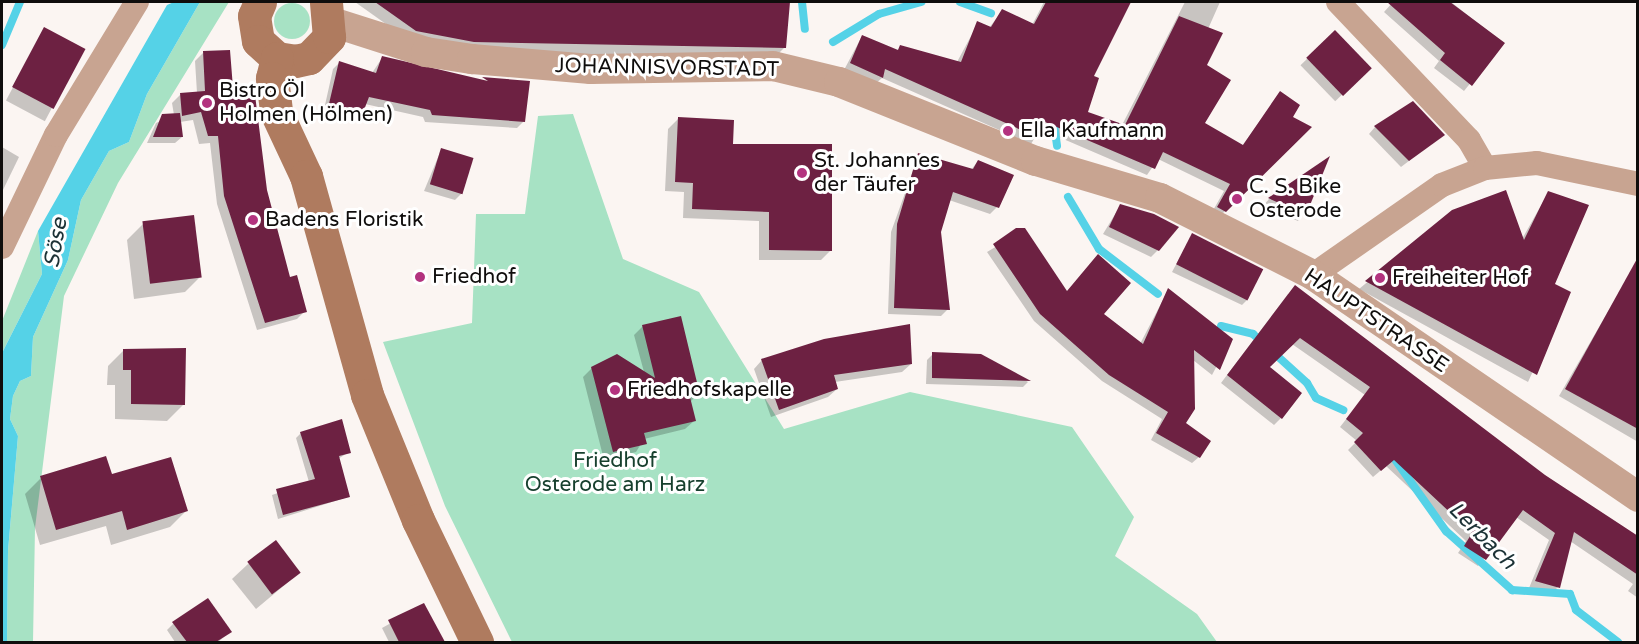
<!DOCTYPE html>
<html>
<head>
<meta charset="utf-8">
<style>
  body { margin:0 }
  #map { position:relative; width:1639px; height:644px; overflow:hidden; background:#fbf5f2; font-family:"Varela Round",sans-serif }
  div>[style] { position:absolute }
  .green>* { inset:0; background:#a7e2c4 }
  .round { border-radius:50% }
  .water>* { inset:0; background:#55d2e7 }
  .shadow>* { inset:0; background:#0003; transform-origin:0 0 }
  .stream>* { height:8px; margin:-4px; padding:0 4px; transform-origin:4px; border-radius:4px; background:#55d2e7 }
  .building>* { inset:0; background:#6d2142; transform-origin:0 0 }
  .minor>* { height:24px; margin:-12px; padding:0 12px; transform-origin:12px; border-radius:12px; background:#c8a491 }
  .tertiary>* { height:30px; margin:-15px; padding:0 15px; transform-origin:15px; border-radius:15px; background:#c8a491 }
  .secondary>* { height:33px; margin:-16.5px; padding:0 16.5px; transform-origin:16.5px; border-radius:16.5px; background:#af7b5f }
  .dots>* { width:16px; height:16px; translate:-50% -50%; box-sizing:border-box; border:3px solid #fff; border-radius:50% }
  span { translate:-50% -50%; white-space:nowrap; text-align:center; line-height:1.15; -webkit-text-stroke:6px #fff; paint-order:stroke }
  .street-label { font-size:21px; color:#0f0d0c }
  .poi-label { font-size:21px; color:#0f0d0c }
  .left { translate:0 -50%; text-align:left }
  .park-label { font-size:21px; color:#17402e }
  .water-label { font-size:22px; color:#1c3236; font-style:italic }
  .frame { position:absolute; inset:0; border:3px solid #0f0d0c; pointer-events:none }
</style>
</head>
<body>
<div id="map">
  <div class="green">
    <div style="clip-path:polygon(200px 2px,229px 2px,118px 183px,64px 296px,35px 528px,33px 642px,7px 642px,8px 551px,18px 436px,10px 419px,13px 396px,20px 381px,31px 376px,33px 337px,68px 260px,81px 200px,109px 151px,129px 142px,147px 94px)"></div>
    <div class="round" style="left:274px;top:3px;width:36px;height:36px"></div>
    <div style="clip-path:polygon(573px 114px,623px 259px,699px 292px,784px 429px,910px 392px,1072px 427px,1134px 517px,1115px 556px,1197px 614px,1217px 642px,512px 642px,445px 506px,383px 342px,472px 323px,476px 214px,525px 214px,538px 116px)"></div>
    <div style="clip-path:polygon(38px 231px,42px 274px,2px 353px,2px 321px)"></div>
  </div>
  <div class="water">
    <div style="clip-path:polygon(174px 2px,200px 2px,147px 94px,129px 142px,109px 151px,81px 200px,68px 260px,33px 337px,31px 376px,20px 381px,13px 396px,10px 419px,18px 436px,8px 551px,7px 642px,2px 642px,2px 353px,42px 274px,38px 231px,167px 5px)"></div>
  </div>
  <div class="shadow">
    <div style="clip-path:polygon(355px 2px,789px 2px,785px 47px,776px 56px,525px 55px,407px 39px)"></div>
    <div style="clip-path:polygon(1044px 2px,1127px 6px,1092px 77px,1086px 113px,1122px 125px,1185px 2px,1220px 2px,1208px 29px,1203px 123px,1242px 146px,1280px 93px,1291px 117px,1309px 128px,1218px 218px,1211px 214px,1224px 191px,1158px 159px,1147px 175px,1040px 129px,1031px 144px,882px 78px,875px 84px,844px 70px,862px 36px,896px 51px,901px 47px,957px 62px,978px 23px,989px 28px,1002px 11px,1032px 25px)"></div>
    <div style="clip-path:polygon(1393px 2px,1451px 2px,1503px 43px,1464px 91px,1434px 68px,1439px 61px,1384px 12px)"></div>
    <div style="left:44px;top:29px;width:44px;height:81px;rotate:28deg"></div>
    <div style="left:1335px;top:32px;width:50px;height:48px;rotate:46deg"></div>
    <div style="clip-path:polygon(203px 53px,231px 90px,289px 279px,305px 311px,297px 319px,257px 330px,217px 204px,210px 143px,199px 144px,193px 120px,180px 122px,182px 137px,175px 143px,147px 143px,156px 123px,174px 115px,172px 103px,180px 95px,197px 93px,195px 61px)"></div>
    <div style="clip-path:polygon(382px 58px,480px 81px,529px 83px,524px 121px,517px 128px,425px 122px,423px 117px,365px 104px,356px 117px,323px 114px,333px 69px,340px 62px,372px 73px)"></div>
    <div style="clip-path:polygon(678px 119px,731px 145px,831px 250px,821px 260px,759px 260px,759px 221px,683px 218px,684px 192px,665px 191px,668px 129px)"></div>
    <div style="clip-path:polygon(1375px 127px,1443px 135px,1401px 167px,1369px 134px)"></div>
    <div style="clip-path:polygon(2px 147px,19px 157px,2px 192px)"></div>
    <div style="clip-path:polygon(441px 150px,462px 193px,455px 200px,424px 191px)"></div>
    <div style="clip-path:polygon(919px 154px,971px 170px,978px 161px,997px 207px,990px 214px,949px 200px,940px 232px,948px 309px,941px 316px,888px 314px,891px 232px)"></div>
    <div style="clip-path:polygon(1327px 160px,1298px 221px,1263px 206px,1269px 199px)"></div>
    <div style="clip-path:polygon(1548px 193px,1553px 285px,1569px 293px,1528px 382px,1359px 289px,1453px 211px,1522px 239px)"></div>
    <div style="clip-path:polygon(1120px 206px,1158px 250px,1151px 257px,1103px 234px)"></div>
    <div style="clip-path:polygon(143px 224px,201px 276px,185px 292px,134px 299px,127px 240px)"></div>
    <div style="clip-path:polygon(1024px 230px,1066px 293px,1140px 344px,1168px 290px,1231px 339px,1212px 375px,1193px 360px,1184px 424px,1199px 457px,1192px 463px,1151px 440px,1162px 419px,1102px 381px,1034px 321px,987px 252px)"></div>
    <div style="clip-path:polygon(1192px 235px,1249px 298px,1242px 305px,1172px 272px)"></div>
    <div style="clip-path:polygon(1624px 284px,1638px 383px,1638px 442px,1559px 396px)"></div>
    <div style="clip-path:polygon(1288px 294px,1638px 541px,1638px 598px,1628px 591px,1633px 584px,1570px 541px,1558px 587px,1551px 594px,1529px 588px,1549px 540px,1516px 517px,1478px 566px,1458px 553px,1466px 541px,1386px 466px,1373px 477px,1348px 450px,1357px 441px,1340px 427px,1365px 395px,1292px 344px,1268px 368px,1281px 418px,1274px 425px,1221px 383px)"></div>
    <div style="clip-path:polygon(643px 326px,698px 394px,690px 402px,694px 421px,685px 429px,644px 439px,636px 452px,604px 460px,583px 377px,592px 368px,644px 372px,634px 335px)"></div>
    <div style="clip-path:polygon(124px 350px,183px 405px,167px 421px,115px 419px,115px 385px,107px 385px,108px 366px)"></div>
    <div style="clip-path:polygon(933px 354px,981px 355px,1028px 382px,1023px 387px,926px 384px,927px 360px)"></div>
    <div style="clip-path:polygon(762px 360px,911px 364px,902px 372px,835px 382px,837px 389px,828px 397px,771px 417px,754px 369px)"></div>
    <div style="clip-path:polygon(301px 433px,349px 452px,338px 459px,348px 497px,278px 519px,272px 495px,309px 482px,296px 438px)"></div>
    <div style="clip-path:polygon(111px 476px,186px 511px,170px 527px,111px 545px,106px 526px,40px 545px,25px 494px,41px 478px)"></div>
    <div style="clip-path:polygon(248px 564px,299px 573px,256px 609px,232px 579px)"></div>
    <div style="clip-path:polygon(423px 605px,440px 642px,389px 642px,382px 628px)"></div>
    <div style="clip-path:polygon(173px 624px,230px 632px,218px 642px,175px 642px,167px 630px)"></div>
  </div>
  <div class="stream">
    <div style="left:802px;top:2px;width:27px;rotate:84deg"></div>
    <div style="left:960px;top:2px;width:33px;rotate:20deg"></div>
    <div style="left:833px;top:42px;width:54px;rotate:-31.3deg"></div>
    <div style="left:879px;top:14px;width:44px;rotate:-15.9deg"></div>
    <div style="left:2px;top:45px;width:47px;rotate:-67.3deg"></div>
    <div style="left:1053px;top:117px;width:29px;rotate:82deg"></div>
    <div style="left:1068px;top:197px;width:61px;rotate:59.2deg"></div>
    <div style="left:1099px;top:249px;width:74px;rotate:37.3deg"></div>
    <div style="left:1221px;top:326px;width:33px;rotate:14deg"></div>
    <div style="left:1253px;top:334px;width:73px;rotate:42.2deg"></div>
    <div style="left:1307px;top:383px;width:17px;rotate:59deg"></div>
    <div style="left:1316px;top:398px;width:30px;rotate:24deg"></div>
    <div style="left:1391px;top:454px;width:95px;rotate:54.5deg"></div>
    <div style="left:1446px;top:531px;width:89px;rotate:41.8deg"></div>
    <div style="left:1512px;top:590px;width:58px;rotate:3.9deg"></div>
    <div style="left:1570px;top:594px;width:17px;rotate:69deg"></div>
    <div style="left:1576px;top:610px;width:53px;rotate:37.3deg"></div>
  </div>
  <div class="building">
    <div style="clip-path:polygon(375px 2px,572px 3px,790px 2px,786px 48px,474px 42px,416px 31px)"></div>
    <div style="clip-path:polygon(1046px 2px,1131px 2px,1094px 76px,1099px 78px,1088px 112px,1125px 125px,1179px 16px,1223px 33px,1207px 65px,1231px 80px,1205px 123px,1243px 145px,1280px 91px,1300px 105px,1293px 117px,1312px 127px,1226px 212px,1217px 207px,1230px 184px,1163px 152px,1155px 169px,1045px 122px,1039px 138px,885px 69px,883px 78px,850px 63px,862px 35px,898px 50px,900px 45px,961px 62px,977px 21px,991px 27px,1002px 9px,1034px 24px)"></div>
    <div style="clip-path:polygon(1387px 2px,1450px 2px,1505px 43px,1472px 86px,1440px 60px,1445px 53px)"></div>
    <div style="left:44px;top:27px;width:47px;height:68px;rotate:28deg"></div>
    <div style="left:1335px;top:30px;width:53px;height:40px;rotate:46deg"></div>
    <div style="clip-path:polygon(230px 50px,233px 88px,254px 87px,267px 190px,290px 277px,297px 275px,307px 312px,265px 323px,224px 196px,218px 136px,208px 136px,201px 112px,182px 116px,180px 93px,205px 91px,203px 51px)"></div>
    <div style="clip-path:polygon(382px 56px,488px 81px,482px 77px,530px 81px,525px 122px,432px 115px,430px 110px,369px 97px,364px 110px,328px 108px,339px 61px,376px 73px)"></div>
    <div style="clip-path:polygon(1413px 101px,1445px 135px,1409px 161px,1374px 126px)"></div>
    <div style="clip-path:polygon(180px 113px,183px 137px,153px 137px,162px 114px)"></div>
    <div style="clip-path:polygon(678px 117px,734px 120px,733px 144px,832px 144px,832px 251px,769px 250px,769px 212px,692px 209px,693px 183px,675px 182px)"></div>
    <div style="left:441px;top:148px;width:34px;height:38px;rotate:17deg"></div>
    <div style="clip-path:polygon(918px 153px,973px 169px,978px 160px,1014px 175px,999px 208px,953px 192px,941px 232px,950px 310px,894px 308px,897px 224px)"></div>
    <div style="clip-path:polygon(1330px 156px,1306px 215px,1268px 198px)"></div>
    <div style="clip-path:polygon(1506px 190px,1524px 240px,1548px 191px,1589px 205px,1555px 284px,1571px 292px,1537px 375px,1365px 281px,1452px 210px)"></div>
    <div style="clip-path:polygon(1120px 204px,1154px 214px,1179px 227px,1159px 251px,1109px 227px)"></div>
    <div style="left:194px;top:215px;width:63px;height:52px;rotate:83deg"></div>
    <div style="clip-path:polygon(1016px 228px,1025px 228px,1067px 291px,1098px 254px,1131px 283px,1104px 314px,1143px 344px,1168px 288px,1233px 339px,1220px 370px,1194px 350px,1195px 409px,1186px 423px,1211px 441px,1200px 458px,1156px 433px,1168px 412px,1109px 375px,1040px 314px,993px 244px)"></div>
    <div style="left:1192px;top:233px;width:80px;height:35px;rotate:27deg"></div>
    <div style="clip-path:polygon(1638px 257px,1638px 429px,1565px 389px)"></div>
    <div style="clip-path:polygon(1295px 285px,1545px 475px,1638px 536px,1638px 575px,1574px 532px,1560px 588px,1535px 581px,1555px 533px,1523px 510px,1486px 560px,1464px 546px,1472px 533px,1394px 460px,1381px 471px,1354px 442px,1363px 433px,1346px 419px,1370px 387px,1300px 338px,1270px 367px,1302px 393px,1282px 419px,1227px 375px)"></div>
    <div style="clip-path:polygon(681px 316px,700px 395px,690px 397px,696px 421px,644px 433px,647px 444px,613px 452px,591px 367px,617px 354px,655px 378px,642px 325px)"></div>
    <div style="clip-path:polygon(910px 324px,912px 364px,834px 375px,838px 389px,779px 410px,761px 359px,824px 339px)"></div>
    <div style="clip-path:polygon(186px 348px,185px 405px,131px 404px,131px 370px,123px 370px,123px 349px)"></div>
    <div style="clip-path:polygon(932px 352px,981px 354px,1031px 381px,932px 378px)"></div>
    <div style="clip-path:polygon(342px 419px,351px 453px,339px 456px,350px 497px,283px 515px,276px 489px,315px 479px,300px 432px)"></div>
    <div style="clip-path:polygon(106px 456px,112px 474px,171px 457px,188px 511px,127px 530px,122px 511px,56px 530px,40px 476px)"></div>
    <div style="left:276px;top:540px;width:41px;height:36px;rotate:53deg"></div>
    <div style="clip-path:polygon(208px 598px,232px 632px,216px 642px,187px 642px,172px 622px)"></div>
    <div style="clip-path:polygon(424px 603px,445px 642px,399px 642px,388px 620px)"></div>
  </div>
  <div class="minor">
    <div style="left:1338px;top:2px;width:190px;rotate:46.5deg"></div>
    <div style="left:1469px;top:140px;width:32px;rotate:60deg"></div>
    <div style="left:2px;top:247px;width:124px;rotate:-64.3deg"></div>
    <div style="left:56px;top:135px;width:156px;rotate:-58.7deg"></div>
    <div style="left:1313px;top:275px;width:157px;rotate:-34.9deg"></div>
    <div style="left:1442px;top:185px;width:46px;rotate:-21.6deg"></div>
    <div style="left:1485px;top:168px;width:52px;rotate:-5.5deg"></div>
    <div style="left:1537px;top:163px;width:103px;rotate:11.7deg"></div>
  </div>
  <div class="tertiary">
    <div style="left:332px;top:22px;width:99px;rotate:17.7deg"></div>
    <div style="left:426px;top:52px;width:47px;rotate:8.7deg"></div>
    <div style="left:472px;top:59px;width:119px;rotate:4.8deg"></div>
    <div style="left:591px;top:69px;width:182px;rotate:-0.9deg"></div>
    <div style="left:773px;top:66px;width:68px;rotate:13.6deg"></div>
    <div style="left:839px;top:82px;width:212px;rotate:21.9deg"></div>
    <div style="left:1036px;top:161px;width:129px;rotate:16.6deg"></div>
    <div style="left:1160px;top:198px;width:171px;rotate:26.7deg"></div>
    <div style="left:1313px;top:275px;width:394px;rotate:34.3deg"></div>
  </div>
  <div class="secondary">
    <div style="left:260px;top:2px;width:15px;rotate:113deg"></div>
    <div style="left:254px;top:16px;width:25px;rotate:81deg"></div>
    <div style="left:258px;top:41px;width:25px;rotate:42deg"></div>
    <div style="left:277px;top:58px;width:18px;rotate:9deg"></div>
    <div style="left:295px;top:61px;width:14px;rotate:-12deg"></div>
    <div style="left:309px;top:58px;width:29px;rotate:-46deg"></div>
    <div style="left:329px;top:37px;width:35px;rotate:-95deg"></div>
    <div style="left:277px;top:58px;width:21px;rotate:104deg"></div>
    <div style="left:272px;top:78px;width:34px;rotate:83deg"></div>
    <div style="left:276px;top:112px;width:71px;rotate:64.9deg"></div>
    <div style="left:306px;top:176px;width:227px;rotate:74.4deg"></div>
    <div style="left:367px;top:395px;width:135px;rotate:67.8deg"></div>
    <div style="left:418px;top:520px;width:136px;rotate:64.2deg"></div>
  </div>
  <div class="dots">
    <div style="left:207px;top:103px;background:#b3337f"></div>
    <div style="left:1008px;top:131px;background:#b3337f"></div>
    <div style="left:802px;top:173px;background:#b3337f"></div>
    <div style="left:1237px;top:199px;background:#b3337f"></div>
    <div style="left:253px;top:220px;background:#b3337f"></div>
    <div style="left:420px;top:277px;background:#b3337f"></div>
    <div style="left:1380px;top:278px;background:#b3337f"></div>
    <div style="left:615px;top:390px;background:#b3337f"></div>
  </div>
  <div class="street-label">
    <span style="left:667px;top:68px;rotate:1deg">JOHANNISVORSTADT</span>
    <span style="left:1376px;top:321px;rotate:34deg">HAUPTSTRASSE</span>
  </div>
  <div class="poi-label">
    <span class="left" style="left:219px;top:103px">Bistro Öl<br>Holmen (Hölmen)</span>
    <span class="left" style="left:1020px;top:131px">Ella Kaufmann</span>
    <span class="left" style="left:814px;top:173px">St. Johannes<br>der Täufer</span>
    <span class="left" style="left:1249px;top:199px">C. S. Bike<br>Osterode</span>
    <span class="left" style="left:265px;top:220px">Badens Floristik</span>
    <span class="left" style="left:432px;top:277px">Friedhof</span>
    <span class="left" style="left:1392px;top:278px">Freiheiter Hof</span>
    <span class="left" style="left:627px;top:390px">Friedhofskapelle</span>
  </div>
  <div class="park-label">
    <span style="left:615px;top:473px">Friedhof<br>Osterode am Harz</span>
  </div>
  <div class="water-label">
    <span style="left:56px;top:243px;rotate:-80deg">Söse</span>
    <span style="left:1482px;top:536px;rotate:45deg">Lerbach</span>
  </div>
  <div class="frame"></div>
</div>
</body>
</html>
